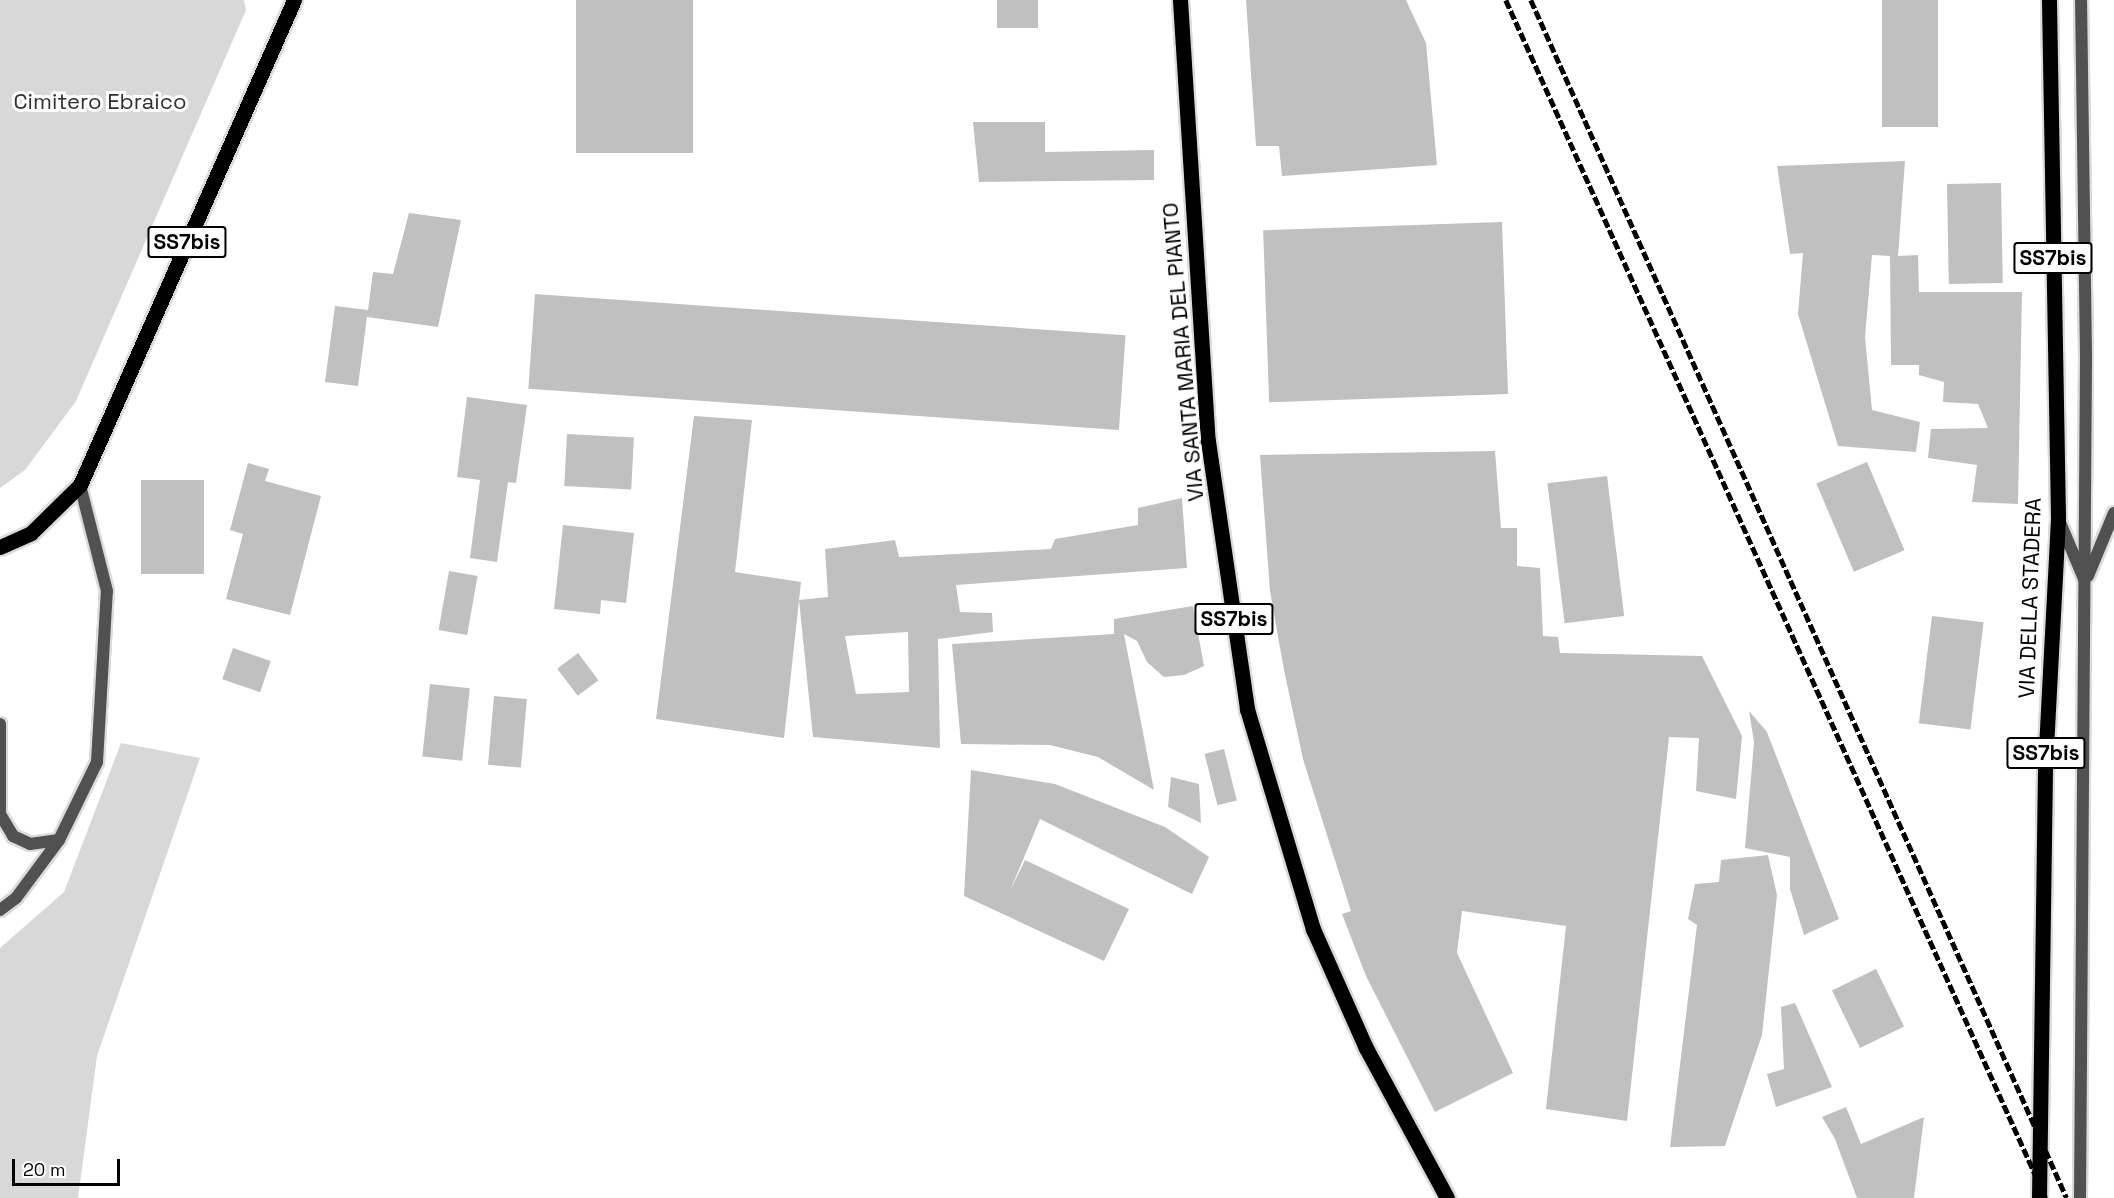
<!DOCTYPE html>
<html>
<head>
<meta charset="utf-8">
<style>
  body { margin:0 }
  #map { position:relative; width:2114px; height:1198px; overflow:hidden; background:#fff; font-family:"Space Grotesk",sans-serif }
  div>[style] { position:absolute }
  .green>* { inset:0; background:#d8d8d8 }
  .building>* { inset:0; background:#c0c0c0; transform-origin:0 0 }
  .roads { filter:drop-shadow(2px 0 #dbdbdb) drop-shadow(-2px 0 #dbdbdb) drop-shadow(0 2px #dbdbdb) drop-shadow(0 -2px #dbdbdb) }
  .service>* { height:12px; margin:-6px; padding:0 6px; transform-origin:6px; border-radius:6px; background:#515151 }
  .minor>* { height:12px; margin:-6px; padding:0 6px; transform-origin:6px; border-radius:6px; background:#515151 }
  .primary>* { height:15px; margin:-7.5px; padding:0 7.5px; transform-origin:7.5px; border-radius:7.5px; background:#000 }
  .rail>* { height:4.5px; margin-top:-2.25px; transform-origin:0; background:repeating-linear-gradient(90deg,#000 0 9px,transparent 0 12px) }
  span { translate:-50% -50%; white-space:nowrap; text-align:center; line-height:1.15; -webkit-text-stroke:6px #fff; paint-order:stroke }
  .shield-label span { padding:2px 4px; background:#fff; border:2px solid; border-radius:4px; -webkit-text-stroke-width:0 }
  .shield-label { font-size:21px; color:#000; font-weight:700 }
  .park-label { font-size:22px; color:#2f2f2f }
  .street-label { font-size:22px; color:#000 }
  .scale { position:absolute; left:12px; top:1159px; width:108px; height:27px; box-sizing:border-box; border:3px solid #000; border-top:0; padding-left:8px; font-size:18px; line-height:21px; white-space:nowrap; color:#000; -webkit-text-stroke:4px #fff; paint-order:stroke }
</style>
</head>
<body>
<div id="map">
  <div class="green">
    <div style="clip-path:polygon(0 0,244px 0,246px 10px,76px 401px,25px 470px,0 488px)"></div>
    <div style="clip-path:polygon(121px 743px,200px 758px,97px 1056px,78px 1198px,0 1198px,0 948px,64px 892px)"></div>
  </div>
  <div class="building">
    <div style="left:576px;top:0;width:117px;height:153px"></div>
    <div style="left:997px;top:0;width:41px;height:28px"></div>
    <div style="clip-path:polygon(1246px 0,1406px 0,1426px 43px,1437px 165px,1282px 176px,1279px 146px,1256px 146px)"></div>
    <div style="left:1882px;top:0;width:56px;height:127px"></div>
    <div style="clip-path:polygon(973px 122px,1045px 122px,1045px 152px,1154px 150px,1154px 180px,979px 182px)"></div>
    <div style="clip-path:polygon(1905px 161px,1898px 256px,1918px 255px,1919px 292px,2022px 292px,2018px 504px,1972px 502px,1977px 465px,1928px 458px,1931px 429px,1988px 428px,1978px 404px,1943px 402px,1944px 382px,1919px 375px,1919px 365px,1891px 365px,1890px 256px,1872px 255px,1865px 337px,1872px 410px,1920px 422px,1916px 452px,1838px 446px,1798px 314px,1803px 253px,1790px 254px,1777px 166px)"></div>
    <div style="left:2001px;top:183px;width:100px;height:54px;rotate:89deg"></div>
    <div style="clip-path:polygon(409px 213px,461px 220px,438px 327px,367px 317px,358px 386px,325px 382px,335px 306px,368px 310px,373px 272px,393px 274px)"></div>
    <div style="left:1502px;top:222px;width:172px;height:239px;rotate:88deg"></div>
    <div style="left:535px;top:294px;width:592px;height:95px;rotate:4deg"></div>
    <div style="clip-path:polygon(467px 397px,527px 405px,516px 483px,508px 482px,497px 562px,470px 558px,480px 480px,457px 477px)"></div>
    <div style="clip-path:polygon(694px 416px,752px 420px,735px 572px,801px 582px,784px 738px,656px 719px)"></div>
    <div style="left:567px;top:434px;width:67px;height:52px;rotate:3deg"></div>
    <div style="clip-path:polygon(1495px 451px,1501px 528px,1517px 528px,1517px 566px,1540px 568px,1543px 636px,1558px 637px,1560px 653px,1702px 656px,1742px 736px,1736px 799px,1696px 791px,1699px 738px,1669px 737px,1627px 1121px,1546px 1109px,1566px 926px,1462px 911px,1457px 953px,1513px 1073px,1435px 1112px,1366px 976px,1342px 914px,1351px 911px,1303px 759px,1284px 670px,1270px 591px,1260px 455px)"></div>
    <div style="left:1867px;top:462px;width:96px;height:55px;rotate:67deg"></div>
    <div style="clip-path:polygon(248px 463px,269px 469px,265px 481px,321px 496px,290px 615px,226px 599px,243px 534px,230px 530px)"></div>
    <div style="left:1607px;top:476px;width:141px;height:60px;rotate:83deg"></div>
    <div style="left:141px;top:480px;width:63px;height:94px"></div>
    <div style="clip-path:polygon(evenodd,1182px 498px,1187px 568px,956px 585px,960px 612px,992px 613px,993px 632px,938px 639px,940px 748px,813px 737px,799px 600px,828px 597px,825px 549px,895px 540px,899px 557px,1051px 549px,1055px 539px,1138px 525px,1138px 508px,1182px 498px,908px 632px,909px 692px,856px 694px,845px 636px,908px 632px)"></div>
    <div style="clip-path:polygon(563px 525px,634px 533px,626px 603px,601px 600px,600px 614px,554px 609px)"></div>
    <div style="left:449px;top:571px;width:29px;height:60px;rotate:10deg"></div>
    <div style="clip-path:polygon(1193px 606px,1204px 666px,1184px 675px,1164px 677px,1147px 662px,1137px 641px,1124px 634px,1154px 790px,1098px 757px,1050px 745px,961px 744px,952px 644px,1114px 634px,1114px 619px)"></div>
    <div style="left:1932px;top:616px;width:52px;height:108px;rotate:7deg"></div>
    <div style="left:233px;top:648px;width:40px;height:33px;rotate:19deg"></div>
    <div style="left:578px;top:653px;width:34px;height:26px;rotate:53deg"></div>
    <div style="left:430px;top:684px;width:40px;height:73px;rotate:6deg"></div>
    <div style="left:494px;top:696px;width:33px;height:69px;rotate:5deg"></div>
    <div style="clip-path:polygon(1749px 711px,1767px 732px,1839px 919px,1804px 935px,1790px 889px,1790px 857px,1745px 848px,1754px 742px)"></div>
    <div style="left:1224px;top:749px;width:53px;height:20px;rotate:76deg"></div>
    <div style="clip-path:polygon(971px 770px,1055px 784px,1165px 827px,1209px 857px,1192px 894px,1040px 819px,1010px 891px,1025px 860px,1129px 909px,1104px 961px,964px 896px)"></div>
    <div style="clip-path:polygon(1171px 777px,1199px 784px,1201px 823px,1168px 807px)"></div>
    <div style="clip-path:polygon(1768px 855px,1777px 895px,1762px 1035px,1725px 1146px,1670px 1147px,1697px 925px,1688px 919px,1695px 884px,1719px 882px,1721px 860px)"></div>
    <div style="left:1876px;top:969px;width:64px;height:49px;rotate:64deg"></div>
    <div style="clip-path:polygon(1795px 1003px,1832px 1087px,1776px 1107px,1767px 1074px,1784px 1069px,1781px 1007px)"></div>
    <div style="clip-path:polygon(1846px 1107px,1861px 1144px,1924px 1117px,1914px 1198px,1857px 1198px,1835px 1139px,1822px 1117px)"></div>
  </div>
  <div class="roads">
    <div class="service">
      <div style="left:2059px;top:520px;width:64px;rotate:67deg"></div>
      <div style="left:2088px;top:576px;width:68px;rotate:-67.6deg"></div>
      <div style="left:2080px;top:1198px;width:842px;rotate:-89.59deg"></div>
      <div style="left:2086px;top:356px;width:356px;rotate:-90.8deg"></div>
    </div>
    <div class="minor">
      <div style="left:0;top:724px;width:91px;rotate:90deg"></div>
      <div style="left:0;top:814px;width:26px;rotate:59deg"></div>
      <div style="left:13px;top:836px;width:19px;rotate:25deg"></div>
      <div style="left:30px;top:844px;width:29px;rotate:-8deg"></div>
      <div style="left:0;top:910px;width:20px;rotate:-37deg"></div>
      <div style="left:16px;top:898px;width:72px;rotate:-53.4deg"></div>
      <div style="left:59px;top:840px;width:87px;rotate:-64deg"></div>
      <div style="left:97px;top:762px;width:171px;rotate:-86.7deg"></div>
      <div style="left:107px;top:591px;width:109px;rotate:-104.3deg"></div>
    </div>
    <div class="primary">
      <div style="left:1180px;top:0;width:442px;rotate:86.4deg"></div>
      <div style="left:1208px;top:441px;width:271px;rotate:81.7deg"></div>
      <div style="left:1247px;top:709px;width:230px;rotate:73.3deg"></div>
      <div style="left:1313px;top:929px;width:130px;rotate:66deg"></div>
      <div style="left:1366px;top:1048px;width:170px;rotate:61.6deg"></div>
      <div style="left:0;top:547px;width:34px;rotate:-24deg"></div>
      <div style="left:31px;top:533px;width:69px;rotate:-44.4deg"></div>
      <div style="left:80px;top:485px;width:530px;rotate:-66.19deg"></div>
      <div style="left:2039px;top:1198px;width:431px;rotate:-89.2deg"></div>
      <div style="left:2045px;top:767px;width:250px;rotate:-87deg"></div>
      <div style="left:2058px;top:517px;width:517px;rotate:-91deg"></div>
    </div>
  </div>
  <div class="rail">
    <div style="left:1506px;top:0;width:1314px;rotate:65.74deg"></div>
    <div style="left:1531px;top:0;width:1312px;rotate:65.9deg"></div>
  </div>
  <div class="shield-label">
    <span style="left:187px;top:242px">SS7bis</span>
    <span style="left:2053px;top:258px">SS7bis</span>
    <span style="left:1234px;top:619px">SS7bis</span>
    <span style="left:2046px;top:753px">SS7bis</span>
  </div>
  <div class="park-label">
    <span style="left:100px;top:102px">Cimitero Ebraico</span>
  </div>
  <div class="street-label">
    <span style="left:1183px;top:352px;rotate:-95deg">VIA SANTA MARIA DEL PIANTO</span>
    <span style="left:2030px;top:598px;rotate:-88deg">VIA DELLA STADERA</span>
  </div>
  <div class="scale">20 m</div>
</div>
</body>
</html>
